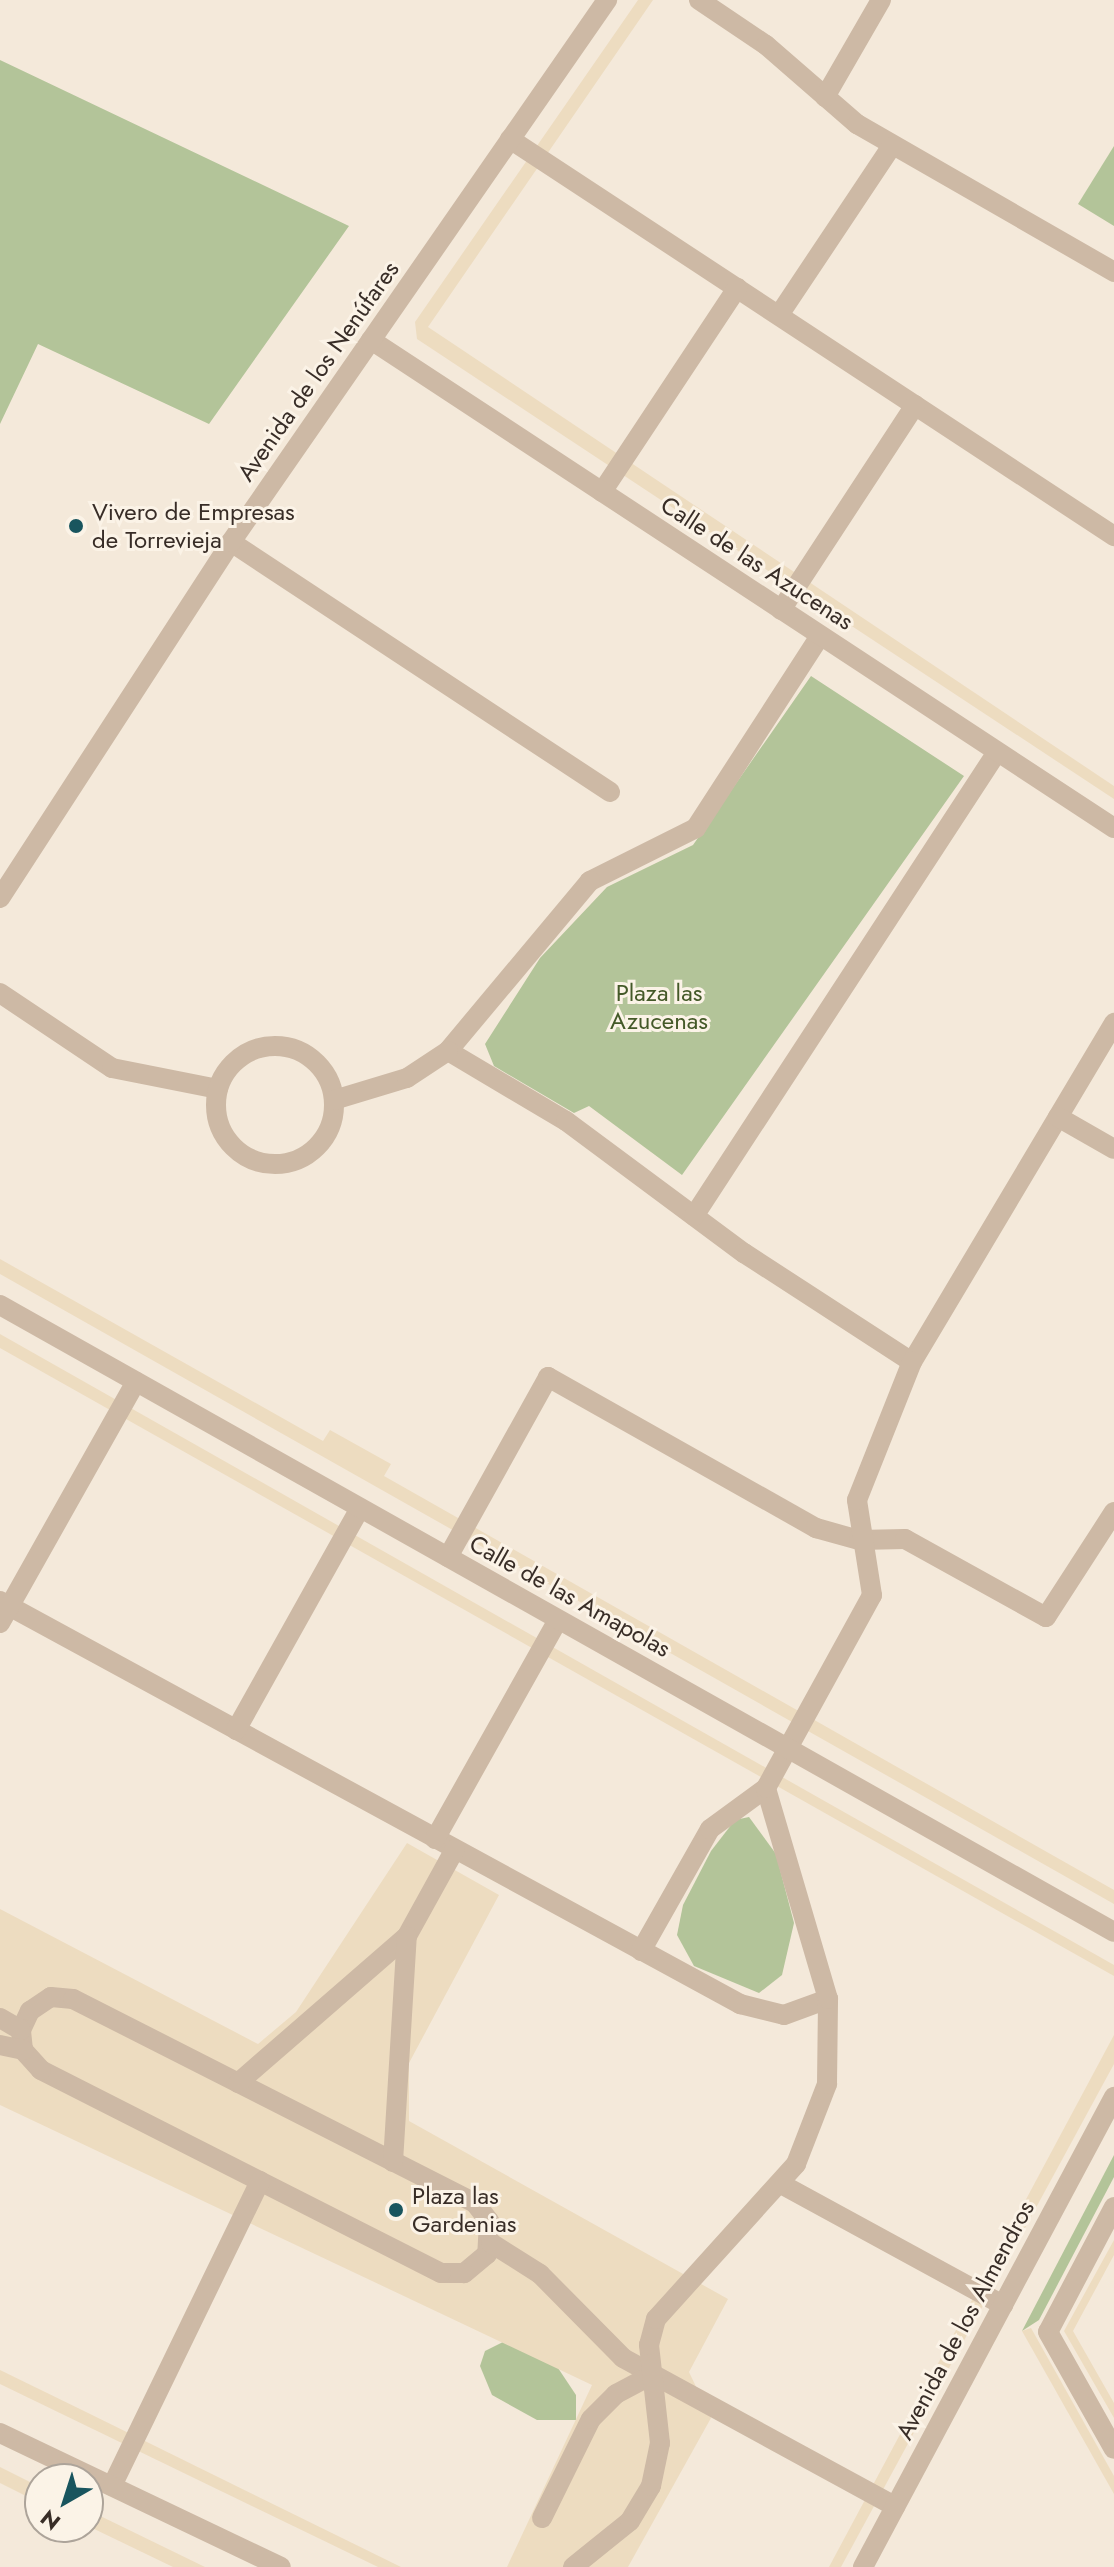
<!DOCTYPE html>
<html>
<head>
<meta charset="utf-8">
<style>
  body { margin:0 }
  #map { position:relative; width:1114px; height:2567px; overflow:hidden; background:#f4e9da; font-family:Jost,sans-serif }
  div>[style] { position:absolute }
  .green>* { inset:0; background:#b3c499 }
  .plaza>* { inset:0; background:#eddcc0 }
  .lane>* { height:20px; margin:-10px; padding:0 10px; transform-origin:10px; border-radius:10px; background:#cdb9a5 }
  .lane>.ring { margin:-10px; padding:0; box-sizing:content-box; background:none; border:20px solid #cdb9a5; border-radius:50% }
  .street>* { height:20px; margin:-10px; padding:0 10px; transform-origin:10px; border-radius:10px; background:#cdb9a5 }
  .dots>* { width:22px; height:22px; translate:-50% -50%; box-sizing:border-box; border:4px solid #fbf3e7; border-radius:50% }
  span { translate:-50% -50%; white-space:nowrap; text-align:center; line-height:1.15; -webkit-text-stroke:6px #fbf3e7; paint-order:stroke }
  .street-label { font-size:24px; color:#382d27 }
  .poi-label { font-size:24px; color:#382d27 }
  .left { translate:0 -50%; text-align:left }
  .park-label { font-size:24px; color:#445928 }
  .north { position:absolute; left:24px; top:2463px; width:80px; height:80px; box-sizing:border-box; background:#fbf3e7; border:2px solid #ada49a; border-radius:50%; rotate:219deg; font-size:22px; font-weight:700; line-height:32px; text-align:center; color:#382d27 }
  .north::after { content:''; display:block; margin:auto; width:28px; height:36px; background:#19555e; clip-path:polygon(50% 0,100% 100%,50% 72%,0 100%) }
</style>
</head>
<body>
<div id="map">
  <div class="green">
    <div style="clip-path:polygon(0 60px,349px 226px,209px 424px,38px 344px,0 424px)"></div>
    <div style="clip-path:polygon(1114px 146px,1114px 226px,1078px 204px)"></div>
    <div style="clip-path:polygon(811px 676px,964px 776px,682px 1175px,589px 1106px,574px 1113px,494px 1066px,485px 1044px,540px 958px,607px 887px,693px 845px)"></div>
    <div style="clip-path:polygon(749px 1817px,776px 1854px,794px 1923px,782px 1975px,759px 1993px,694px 1966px,677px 1935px,683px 1905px,711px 1851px,735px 1820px)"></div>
    <div style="clip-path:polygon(1114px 2155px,1114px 2177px,1039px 2320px,1022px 2331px)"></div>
    <div style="clip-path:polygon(511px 2338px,556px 2365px,576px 2395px,576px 2420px,537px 2420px,492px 2395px,480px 2366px,485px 2351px)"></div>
  </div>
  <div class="plaza">
    <div style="clip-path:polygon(638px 0,653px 0,428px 327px,1114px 786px,1114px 799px,417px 339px,415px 322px)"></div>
    <div style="clip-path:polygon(0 1259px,323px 1441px,330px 1430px,391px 1464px,384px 1476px,1114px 1890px,1114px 1904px,0 1274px)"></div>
    <div style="clip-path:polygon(0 1334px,1114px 1965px,1114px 1976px,0 1348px)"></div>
    <div style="clip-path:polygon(407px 1843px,499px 1895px,409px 2063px,409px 2121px,728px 2299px,689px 2372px,711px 2418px,628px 2567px,507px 2567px,592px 2385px,0 2105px,0 1909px,258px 2044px,296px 2012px)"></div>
    <div style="clip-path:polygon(1114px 2035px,1114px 2064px,841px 2567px,829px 2567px)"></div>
    <div style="clip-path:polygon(1114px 2240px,1114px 2255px,1073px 2331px,1114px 2403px,1114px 2418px,1064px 2331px)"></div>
    <div style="clip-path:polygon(1031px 2328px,1114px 2476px,1114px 2494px,1022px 2331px)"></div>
    <div style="clip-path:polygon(0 2370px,84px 2411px,401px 2567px,378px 2567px,0 2384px)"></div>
    <div style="clip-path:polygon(0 2467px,40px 2487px,40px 2503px,0 2483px)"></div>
    <div style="clip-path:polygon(88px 2510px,205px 2567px,173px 2567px,88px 2526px)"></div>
  </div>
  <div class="lane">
    <div style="left:699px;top:0;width:81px;rotate:33.9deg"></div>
    <div style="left:766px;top:45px;width:121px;rotate:41deg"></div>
    <div style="left:857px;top:124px;width:297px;rotate:29.9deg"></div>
    <div style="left:825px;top:97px;width:112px;rotate:-60deg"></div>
    <div style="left:510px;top:139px;width:723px;rotate:33.32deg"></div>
    <div style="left:779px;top:315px;width:202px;rotate:-56.3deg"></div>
    <div style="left:602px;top:492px;width:245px;rotate:-56.5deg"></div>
    <div style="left:231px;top:542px;width:454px;rotate:33.4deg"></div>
    <div style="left:781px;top:610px;width:245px;rotate:-56.8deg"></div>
    <div style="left:820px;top:636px;width:229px;rotate:122.9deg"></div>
    <div style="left:696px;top:828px;width:119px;rotate:153.4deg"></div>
    <div style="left:590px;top:881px;width:222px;rotate:129.9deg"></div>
    <div style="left:448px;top:1051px;width:137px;rotate:30.7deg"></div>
    <div style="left:566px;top:1121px;width:222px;rotate:36.6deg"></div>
    <div style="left:744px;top:1253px;width:200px;rotate:33deg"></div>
    <div style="left:912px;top:1362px;width:395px;rotate:-59.2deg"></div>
    <div style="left:0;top:993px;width:135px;rotate:33.8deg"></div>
    <div style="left:112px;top:1068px;width:108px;rotate:11.2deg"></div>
    <div class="ring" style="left:216px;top:1046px;width:98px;height:98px"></div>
    <div style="left:334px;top:1100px;width:76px;rotate:-16.8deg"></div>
    <div style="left:407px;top:1078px;width:49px;rotate:-33.4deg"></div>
    <div style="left:1058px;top:1117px;width:64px;rotate:29.7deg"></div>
    <div style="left:694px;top:1216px;width:554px;rotate:-56.85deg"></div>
    <div style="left:448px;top:1557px;width:206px;rotate:-60.9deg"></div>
    <div style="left:548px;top:1377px;width:308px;rotate:29.4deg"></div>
    <div style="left:816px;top:1528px;width:45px;rotate:15.6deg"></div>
    <div style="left:859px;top:1540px;width:46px;rotate:-1.2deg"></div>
    <div style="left:905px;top:1539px;width:161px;rotate:29deg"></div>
    <div style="left:1046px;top:1617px;width:125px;rotate:-57.1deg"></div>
    <div style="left:0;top:1601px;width:843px;rotate:28.57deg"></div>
    <div style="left:740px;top:2004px;width:45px;rotate:14deg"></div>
    <div style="left:784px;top:2015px;width:47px;rotate:-20deg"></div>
    <div style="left:0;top:1623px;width:277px;rotate:-60.6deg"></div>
    <div style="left:236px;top:1730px;width:254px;rotate:-60.8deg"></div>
    <div style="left:435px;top:1839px;width:251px;rotate:-60.7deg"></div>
    <div style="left:641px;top:1951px;width:140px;rotate:-60.5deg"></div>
    <div style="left:710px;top:1829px;width:69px;rotate:-36.2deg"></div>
    <div style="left:51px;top:1997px;width:22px;rotate:5deg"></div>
    <div style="left:73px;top:1999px;width:451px;rotate:26.9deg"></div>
    <div style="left:475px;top:2203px;width:23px;rotate:52deg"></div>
    <div style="left:489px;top:2221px;width:33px;rotate:93deg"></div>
    <div style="left:487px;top:2254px;width:30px;rotate:140deg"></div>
    <div style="left:464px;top:2273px;width:23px;rotate:180deg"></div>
    <div style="left:441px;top:2273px;width:449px;rotate:-153.1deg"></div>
    <div style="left:41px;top:2070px;width:27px;rotate:-132deg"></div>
    <div style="left:23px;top:2050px;width:20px;rotate:-96deg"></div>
    <div style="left:21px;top:2030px;width:21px;rotate:-65deg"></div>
    <div style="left:30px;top:2011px;width:25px;rotate:-34deg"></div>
    <div style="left:0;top:2018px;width:24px;rotate:30deg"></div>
    <div style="left:0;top:2045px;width:24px;rotate:12deg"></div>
    <div style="left:238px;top:2083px;width:224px;rotate:-41deg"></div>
    <div style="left:407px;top:1936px;width:99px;rotate:-61.1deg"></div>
    <div style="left:393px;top:2162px;width:226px;rotate:-86.5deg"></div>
    <div style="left:781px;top:2184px;width:253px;rotate:28.6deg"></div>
    <div style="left:1114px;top:2207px;width:141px;rotate:117.8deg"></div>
    <div style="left:1048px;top:2332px;width:134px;rotate:60.6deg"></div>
    <div style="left:491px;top:2243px;width:58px;rotate:32.3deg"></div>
    <div style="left:540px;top:2274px;width:118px;rotate:45.3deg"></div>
    <div style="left:623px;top:2358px;width:310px;rotate:28.6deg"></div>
    <div style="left:112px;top:2486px;width:339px;rotate:-64.1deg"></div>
    <div style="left:542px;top:2518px;width:110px;rotate:-63.7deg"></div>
    <div style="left:591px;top:2419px;width:35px;rotate:-45deg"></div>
    <div style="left:616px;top:2394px;width:40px;rotate:-28deg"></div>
    <div style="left:573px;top:2567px;width:73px;rotate:-38.9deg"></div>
    <div style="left:630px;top:2521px;width:41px;rotate:-59deg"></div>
    <div style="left:651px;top:2486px;width:44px;rotate:-78.2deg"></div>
    <div style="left:660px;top:2443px;width:99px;rotate:-96.4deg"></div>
    <div style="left:649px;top:2345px;width:27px;rotate:-75deg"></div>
    <div style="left:656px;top:2319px;width:209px;rotate:-47.9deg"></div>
    <div style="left:796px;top:2164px;width:86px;rotate:-68.8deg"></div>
    <div style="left:827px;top:2084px;width:85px;rotate:-89.3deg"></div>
    <div style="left:828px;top:1999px;width:220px;rotate:-106.4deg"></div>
    <div style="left:766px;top:1788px;width:220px;rotate:-61.2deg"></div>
    <div style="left:872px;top:1595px;width:96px;rotate:-99deg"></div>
    <div style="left:857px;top:1500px;width:149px;rotate:-68.3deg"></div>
  </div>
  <div class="street">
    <div style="left:371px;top:340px;width:889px;rotate:33.3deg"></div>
    <div style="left:0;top:898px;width:424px;rotate:-57deg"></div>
    <div style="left:231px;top:542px;width:660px;rotate:-55.25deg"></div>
    <div style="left:0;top:1305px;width:1278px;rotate:29.37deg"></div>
    <div style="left:0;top:2433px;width:311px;rotate:25.5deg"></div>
    <div style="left:863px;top:2567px;width:533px;rotate:-61.9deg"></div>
  </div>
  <div class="dots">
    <div style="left:76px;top:526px;background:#19555e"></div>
    <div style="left:396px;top:2210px;background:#19555e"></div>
  </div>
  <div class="street-label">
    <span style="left:318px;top:371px;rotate:-55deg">Avenida de los Nenúfares</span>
    <span style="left:757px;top:563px;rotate:33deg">Calle de las Azucenas</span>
    <span style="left:570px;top:1596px;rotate:29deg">Calle de las Amapolas</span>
    <span style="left:965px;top:2320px;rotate:-62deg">Avenida de los Almendros</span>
  </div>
  <div class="poi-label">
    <span class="left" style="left:92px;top:526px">Vivero de Empresas<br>de Torrevieja</span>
    <span class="left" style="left:412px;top:2210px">Plaza las<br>Gardenias</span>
  </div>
  <div class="park-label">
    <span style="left:659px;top:1007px">Plaza las<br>Azucenas</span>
  </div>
  <div class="north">N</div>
</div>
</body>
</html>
